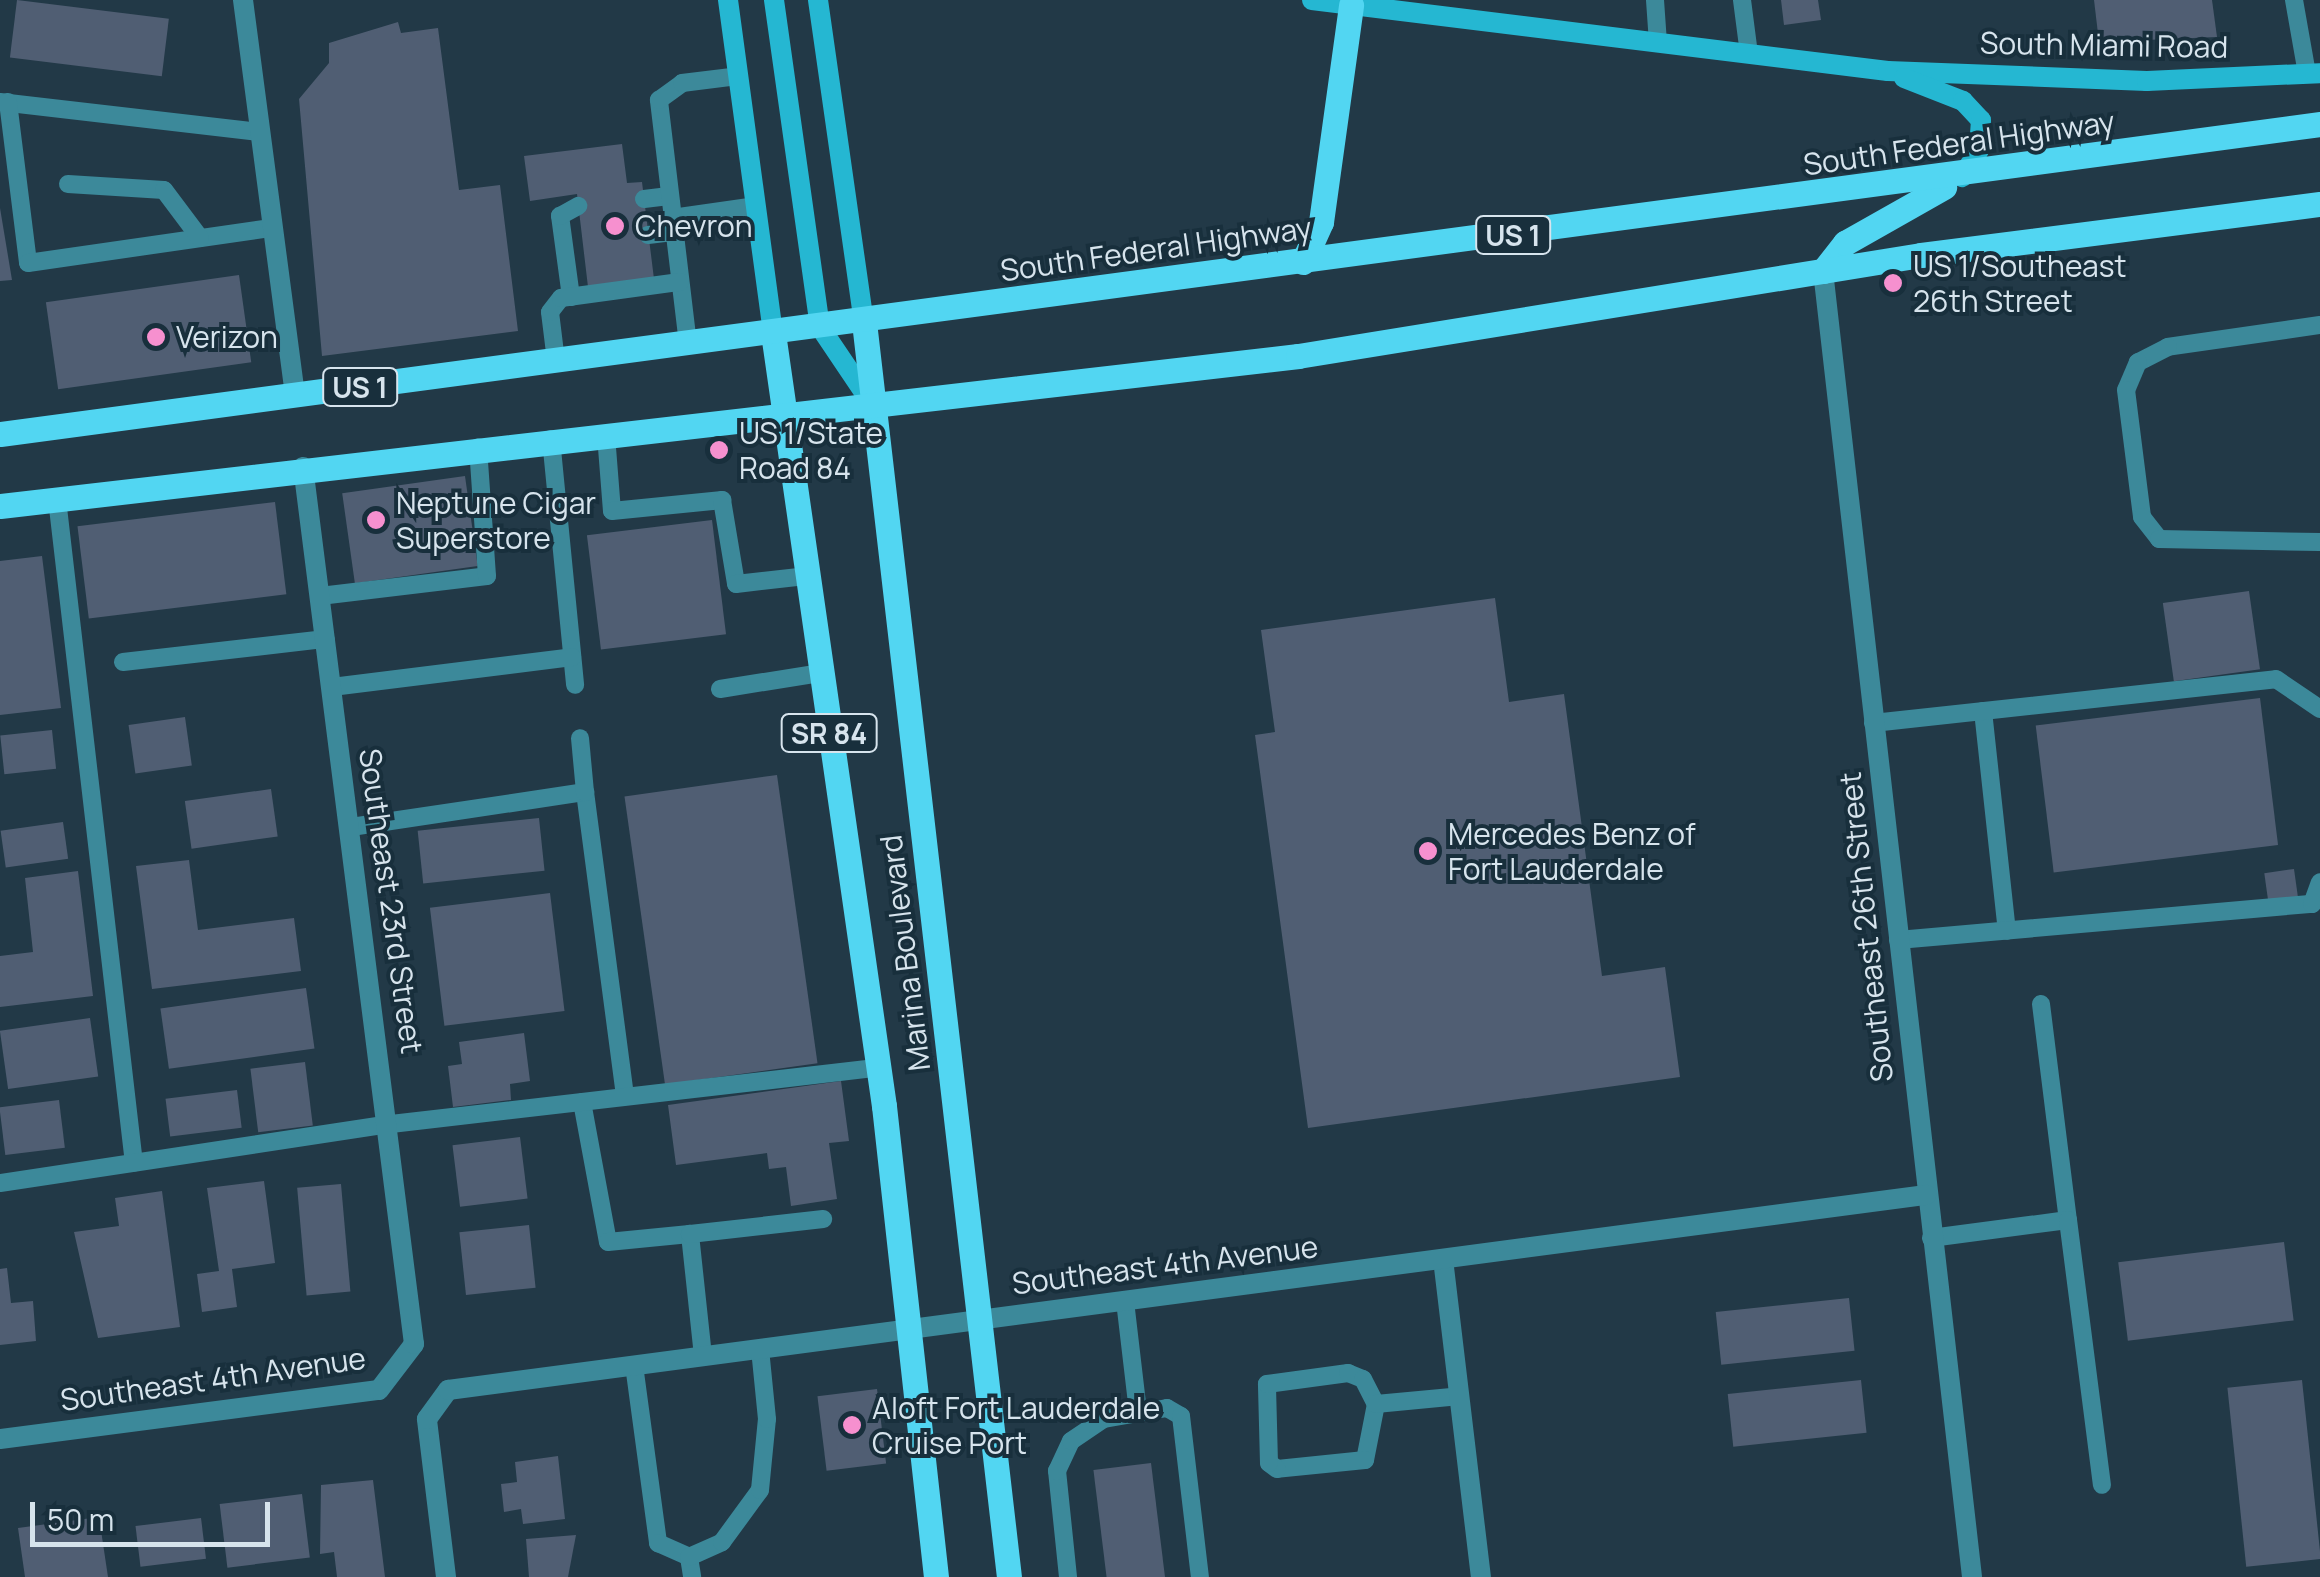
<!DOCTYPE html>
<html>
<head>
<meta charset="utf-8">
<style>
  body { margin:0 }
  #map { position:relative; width:2320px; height:1577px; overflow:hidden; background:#223947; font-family:Manrope,sans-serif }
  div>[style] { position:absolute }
  .building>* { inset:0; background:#505e73; transform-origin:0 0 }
  .lane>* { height:18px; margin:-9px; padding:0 9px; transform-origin:9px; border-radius:9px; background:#3c899a }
  .street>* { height:20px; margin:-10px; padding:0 10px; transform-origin:10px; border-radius:10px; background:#3c899a }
  .secondary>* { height:20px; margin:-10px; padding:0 10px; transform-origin:10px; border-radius:10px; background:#25b7d2 }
  .primary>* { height:25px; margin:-12.5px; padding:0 12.5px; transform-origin:12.5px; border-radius:12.5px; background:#52d6f2 }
  .dots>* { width:28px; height:28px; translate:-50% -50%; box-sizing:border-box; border:5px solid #182f3c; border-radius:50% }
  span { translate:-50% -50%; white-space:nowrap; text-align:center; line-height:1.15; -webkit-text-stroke:8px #182f3c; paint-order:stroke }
  .shield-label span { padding:2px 8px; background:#182f3c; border:2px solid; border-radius:8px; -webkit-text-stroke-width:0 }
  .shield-label { font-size:28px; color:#d7e4ed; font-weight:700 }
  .street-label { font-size:30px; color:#d7e4ed }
  .poi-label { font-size:30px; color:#d7e4ed }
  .left { translate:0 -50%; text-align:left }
  .scale { position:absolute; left:30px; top:1502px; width:240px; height:45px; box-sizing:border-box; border:5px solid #d7e4ed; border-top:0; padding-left:12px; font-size:30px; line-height:35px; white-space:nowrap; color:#d7e4ed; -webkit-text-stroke:8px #182f3c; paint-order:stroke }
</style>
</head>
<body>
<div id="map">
  <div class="building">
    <div style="left:17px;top:0;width:153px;height:58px;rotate:7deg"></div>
    <div style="clip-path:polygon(1781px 0,1818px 0,1821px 20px,1784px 25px)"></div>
    <div style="clip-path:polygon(2094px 0,2212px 0,2217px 37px,2099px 42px)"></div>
    <div style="clip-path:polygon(398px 22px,401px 33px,438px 28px,459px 190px,500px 185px,518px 331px,322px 356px,299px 99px,329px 63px,329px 43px)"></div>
    <div style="clip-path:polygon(622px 144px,627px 183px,642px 182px,654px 279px,588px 287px,577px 194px,530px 201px,524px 156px)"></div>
    <div style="clip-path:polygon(0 208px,12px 280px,0 281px)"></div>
    <div style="left:239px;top:275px;width:88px;height:195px;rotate:82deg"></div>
    <div style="left:465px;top:476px;width:91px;height:124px;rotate:82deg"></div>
    <div style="left:275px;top:502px;width:93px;height:199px;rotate:83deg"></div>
    <div style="left:712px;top:520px;width:115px;height:126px;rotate:83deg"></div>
    <div style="clip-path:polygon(42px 556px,61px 708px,0 715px,0 561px)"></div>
    <div style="left:2249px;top:591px;width:79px;height:87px;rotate:82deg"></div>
    <div style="clip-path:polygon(1495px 598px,1509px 702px,1564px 694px,1602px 976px,1665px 967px,1680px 1077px,1308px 1128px,1255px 735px,1275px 732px,1261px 630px)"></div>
    <div style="left:2260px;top:698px;width:148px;height:226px;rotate:83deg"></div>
    <div style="left:185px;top:717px;width:49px;height:57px;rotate:82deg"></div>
    <div style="left:52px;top:730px;width:39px;height:52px;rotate:84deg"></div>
    <div style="left:777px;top:775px;width:291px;height:154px;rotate:82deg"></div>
    <div style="left:271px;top:789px;width:48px;height:87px;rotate:82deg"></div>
    <div style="left:539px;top:818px;width:53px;height:122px;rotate:84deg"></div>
    <div style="left:63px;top:822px;width:37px;height:63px;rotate:82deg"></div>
    <div style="clip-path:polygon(189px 860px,198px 930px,294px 918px,301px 971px,152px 989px,136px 866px)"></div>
    <div style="left:2294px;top:869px;width:28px;height:30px;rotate:82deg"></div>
    <div style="clip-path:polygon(78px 871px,93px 996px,0 1007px,0 956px,33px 952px,25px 878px)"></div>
    <div style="left:550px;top:893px;width:119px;height:121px;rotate:83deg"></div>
    <div style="left:306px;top:988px;width:61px;height:147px;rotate:82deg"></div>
    <div style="left:90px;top:1018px;width:59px;height:91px;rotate:82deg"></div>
    <div style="clip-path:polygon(524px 1033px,530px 1081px,510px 1084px,511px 1100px,453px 1107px,448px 1066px,462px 1064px,459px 1042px)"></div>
    <div style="left:305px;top:1062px;width:64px;height:55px;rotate:83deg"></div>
    <div style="clip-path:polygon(841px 1081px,849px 1141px,829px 1143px,837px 1199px,791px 1206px,786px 1167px,769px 1169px,767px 1153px,676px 1165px,668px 1105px)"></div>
    <div style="left:237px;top:1090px;width:38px;height:72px;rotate:83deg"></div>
    <div style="left:59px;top:1100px;width:48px;height:60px;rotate:83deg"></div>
    <div style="left:520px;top:1137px;width:62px;height:68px;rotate:83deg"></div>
    <div style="clip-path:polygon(264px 1181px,275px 1263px,232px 1269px,237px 1307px,202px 1312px,197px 1274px,219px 1271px,207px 1188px)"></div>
    <div style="left:341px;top:1184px;width:108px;height:44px;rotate:85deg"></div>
    <div style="clip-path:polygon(162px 1191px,180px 1327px,98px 1338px,74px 1232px,119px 1226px,115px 1198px)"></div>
    <div style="left:529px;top:1225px;width:63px;height:70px;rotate:84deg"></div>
    <div style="left:2284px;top:1242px;width:79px;height:167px;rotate:83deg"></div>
    <div style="clip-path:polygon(7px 1268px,11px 1303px,33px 1301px,36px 1341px,0 1345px,0 1269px)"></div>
    <div style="left:1849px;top:1298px;width:53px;height:134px;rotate:84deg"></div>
    <div style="left:1861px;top:1380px;width:53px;height:134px;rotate:84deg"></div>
    <div style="left:2302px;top:1380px;width:180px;height:75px;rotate:84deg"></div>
    <div style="left:877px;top:1389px;width:75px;height:60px;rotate:83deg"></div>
    <div style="clip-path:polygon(558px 1456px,565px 1519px,523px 1524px,521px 1509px,504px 1512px,501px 1484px,517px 1482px,515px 1462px)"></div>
    <div style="left:1151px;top:1463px;width:115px;height:58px;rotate:83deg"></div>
    <div style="clip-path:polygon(373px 1480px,385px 1577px,337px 1577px,334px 1552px,320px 1554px,321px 1485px)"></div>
    <div style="left:302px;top:1494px;width:64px;height:83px;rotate:83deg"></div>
    <div style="clip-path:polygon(99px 1517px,108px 1577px,25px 1577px,18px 1528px)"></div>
    <div style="left:201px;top:1518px;width:41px;height:66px;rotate:83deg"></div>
    <div style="clip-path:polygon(576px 1535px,568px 1577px,529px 1577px,526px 1539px)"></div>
  </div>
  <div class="lane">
    <div style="left:1655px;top:0;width:43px;rotate:86deg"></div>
    <div style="left:1742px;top:0;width:54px;rotate:82.6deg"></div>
    <div style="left:2294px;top:0;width:75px;rotate:80deg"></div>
    <div style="left:0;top:102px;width:262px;rotate:6.6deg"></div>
    <div style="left:8px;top:102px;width:162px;rotate:82.9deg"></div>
    <div style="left:28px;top:263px;width:246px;rotate:-8.2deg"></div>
    <div style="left:68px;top:184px;width:96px;rotate:3.6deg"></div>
    <div style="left:164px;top:190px;width:60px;rotate:53.1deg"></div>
    <div style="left:644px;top:199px;width:25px;rotate:-7deg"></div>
    <div style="left:672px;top:218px;width:85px;rotate:-8.1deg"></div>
    <div style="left:648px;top:235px;width:25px;rotate:-7deg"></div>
    <div style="left:571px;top:297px;width:82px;rotate:-97.7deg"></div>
    <div style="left:560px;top:216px;width:21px;rotate:-29deg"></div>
    <div style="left:2320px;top:325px;width:154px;rotate:171.8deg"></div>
    <div style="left:2168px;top:347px;width:34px;rotate:153deg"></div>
    <div style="left:2138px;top:362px;width:30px;rotate:113deg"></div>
    <div style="left:2126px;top:390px;width:128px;rotate:82.8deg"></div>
    <div style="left:2142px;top:517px;width:28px;rotate:52deg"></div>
    <div style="left:2159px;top:539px;width:161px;rotate:1.1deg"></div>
    <div style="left:688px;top:344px;width:246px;rotate:-96.8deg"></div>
    <div style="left:659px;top:100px;width:29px;rotate:-36deg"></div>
    <div style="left:682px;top:83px;width:56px;rotate:-7.1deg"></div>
    <div style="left:556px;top:361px;width:49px;rotate:-97deg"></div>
    <div style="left:550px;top:312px;width:18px;rotate:-52deg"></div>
    <div style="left:561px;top:298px;width:120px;rotate:-7.7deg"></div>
    <div style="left:606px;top:435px;width:76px;rotate:85.5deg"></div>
    <div style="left:612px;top:511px;width:111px;rotate:-5.7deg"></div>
    <div style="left:722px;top:500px;width:85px;rotate:80.5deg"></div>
    <div style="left:736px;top:584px;width:70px;rotate:-6.5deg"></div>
    <div style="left:551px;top:439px;width:247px;rotate:84.4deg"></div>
    <div style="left:57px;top:499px;width:668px;rotate:83.39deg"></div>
    <div style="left:320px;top:596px;width:168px;rotate:-6.8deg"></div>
    <div style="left:487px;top:576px;width:129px;rotate:-94deg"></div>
    <div style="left:123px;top:662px;width:204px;rotate:-6.5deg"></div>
    <div style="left:332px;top:687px;width:242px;rotate:-7.1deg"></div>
    <div style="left:720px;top:689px;width:101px;rotate:-9.1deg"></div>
    <div style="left:1983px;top:711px;width:221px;rotate:83.8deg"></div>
    <div style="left:1873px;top:723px;width:405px;rotate:-6.2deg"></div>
    <div style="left:2276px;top:679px;width:53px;rotate:34.3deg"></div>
    <div style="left:585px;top:792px;width:307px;rotate:82.5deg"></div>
    <div style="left:351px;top:827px;width:237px;rotate:-8.5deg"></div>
    <div style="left:585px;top:792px;width:54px;rotate:-95.3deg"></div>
    <div style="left:1898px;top:940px;width:416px;rotate:-5deg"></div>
    <div style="left:2312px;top:904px;width:23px;rotate:-70deg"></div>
    <div style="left:2041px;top:1004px;width:218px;rotate:82.9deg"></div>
    <div style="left:582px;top:1102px;width:142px;rotate:79.5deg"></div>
    <div style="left:608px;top:1242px;width:82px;rotate:-5.6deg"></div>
    <div style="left:0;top:1183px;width:395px;rotate:-8.6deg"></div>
    <div style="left:391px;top:1124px;width:490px;rotate:-6.6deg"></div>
    <div style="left:1931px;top:1238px;width:138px;rotate:-7.5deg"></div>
    <div style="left:2068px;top:1220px;width:267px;rotate:82.7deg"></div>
    <div style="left:1125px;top:1301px;width:112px;rotate:83.3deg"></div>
    <div style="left:703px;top:1356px;width:123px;rotate:-96.1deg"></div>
    <div style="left:690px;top:1234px;width:134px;rotate:-6.4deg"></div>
    <div style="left:634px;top:1365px;width:180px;rotate:82.3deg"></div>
    <div style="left:658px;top:1543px;width:34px;rotate:24deg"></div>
    <div style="left:689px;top:1557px;width:20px;rotate:81deg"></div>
    <div style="left:1376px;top:1404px;width:57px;rotate:101.1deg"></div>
    <div style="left:1365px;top:1460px;width:88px;rotate:174.2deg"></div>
    <div style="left:1277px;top:1469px;width:10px;rotate:-143deg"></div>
    <div style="left:1269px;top:1463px;width:79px;rotate:-91.5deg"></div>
    <div style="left:1267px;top:1384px;width:82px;rotate:-7.7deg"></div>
    <div style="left:1348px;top:1373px;width:16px;rotate:22deg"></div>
    <div style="left:1363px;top:1379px;width:28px;rotate:63deg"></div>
    <div style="left:1376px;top:1404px;width:84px;rotate:-5.4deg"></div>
    <div style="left:689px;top:1557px;width:36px;rotate:-24deg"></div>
    <div style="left:722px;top:1542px;width:64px;rotate:-53.8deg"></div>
    <div style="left:760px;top:1490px;width:71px;rotate:-84.4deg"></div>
    <div style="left:767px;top:1419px;width:70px;rotate:-95.7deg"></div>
    <div style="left:1068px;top:1577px;width:107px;rotate:-95.9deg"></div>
    <div style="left:1057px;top:1471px;width:33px;rotate:-65deg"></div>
    <div style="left:1071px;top:1441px;width:40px;rotate:-34deg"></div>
    <div style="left:1104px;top:1419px;width:64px;rotate:-9.9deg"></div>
    <div style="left:1167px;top:1408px;width:16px;rotate:30deg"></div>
    <div style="left:1181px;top:1416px;width:162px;rotate:83.3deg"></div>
  </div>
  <div class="street">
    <div style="left:243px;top:0;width:398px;rotate:82.5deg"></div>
    <div style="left:1823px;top:271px;width:1314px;rotate:83.49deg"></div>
    <div style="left:1443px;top:1259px;width:320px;rotate:83.2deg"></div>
    <div style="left:0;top:1439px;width:382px;rotate:-7.4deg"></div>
    <div style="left:379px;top:1390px;width:58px;rotate:-52.7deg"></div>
    <div style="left:414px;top:1344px;width:884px;rotate:-97.21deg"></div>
    <div style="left:446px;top:1577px;width:159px;rotate:-96.9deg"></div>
    <div style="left:427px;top:1419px;width:36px;rotate:-54deg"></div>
    <div style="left:448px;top:1390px;width:1491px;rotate:-7.52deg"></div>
  </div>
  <div class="secondary">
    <div style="left:728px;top:0;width:336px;rotate:82.3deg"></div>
    <div style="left:774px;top:0;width:330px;rotate:82deg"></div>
    <div style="left:820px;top:327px;width:93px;rotate:56deg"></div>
    <div style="left:818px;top:0;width:325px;rotate:81.9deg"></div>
    <div style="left:1312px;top:0;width:580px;rotate:7.03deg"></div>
    <div style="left:1888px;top:71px;width:259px;rotate:2.2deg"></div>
    <div style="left:2147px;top:81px;width:173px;rotate:-2.6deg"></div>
    <div style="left:1904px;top:78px;width:63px;rotate:21.3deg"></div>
    <div style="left:1963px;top:101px;width:26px;rotate:47deg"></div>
    <div style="left:1981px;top:120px;width:30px;rotate:94deg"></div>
    <div style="left:1979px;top:150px;width:32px;rotate:122deg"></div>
  </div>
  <div class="primary">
    <div style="left:1303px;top:262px;width:44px;rotate:-65.8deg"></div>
    <div style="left:1321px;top:222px;width:219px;rotate:-82.1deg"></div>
    <div style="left:1823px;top:271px;width:36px;rotate:-52deg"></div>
    <div style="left:1845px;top:243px;width:114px;rotate:-29.5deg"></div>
    <div style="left:864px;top:322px;width:1263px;rotate:83.41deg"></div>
    <div style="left:773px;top:333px;width:781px;rotate:81.83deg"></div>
    <div style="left:884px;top:1106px;width:474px;rotate:83.7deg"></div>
    <div style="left:0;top:434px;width:2341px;rotate:-7.61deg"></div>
    <div style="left:0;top:506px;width:1307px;rotate:-6.59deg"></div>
    <div style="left:1298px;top:356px;width:631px;rotate:-9.21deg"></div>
    <div style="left:1921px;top:255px;width:402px;rotate:-7.3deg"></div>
  </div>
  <div class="dots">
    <div style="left:615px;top:226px;background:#f690cf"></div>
    <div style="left:1893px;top:283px;background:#f690cf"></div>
    <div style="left:156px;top:337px;background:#f690cf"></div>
    <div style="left:719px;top:450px;background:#f690cf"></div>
    <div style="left:376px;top:520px;background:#f690cf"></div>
    <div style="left:1428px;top:851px;background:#f690cf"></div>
    <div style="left:852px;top:1425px;background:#f690cf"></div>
  </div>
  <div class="shield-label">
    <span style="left:1513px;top:235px">US 1</span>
    <span style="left:360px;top:387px">US 1</span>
    <span style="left:829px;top:733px">SR 84</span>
  </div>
  <div class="street-label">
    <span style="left:2104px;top:45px;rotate:1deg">South Miami Road</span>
    <span style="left:1959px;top:143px;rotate:-8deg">South Federal Highway</span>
    <span style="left:1156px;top:249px;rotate:-8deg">South Federal Highway</span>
    <span style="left:391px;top:901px;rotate:82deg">Southeast 23rd Street</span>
    <span style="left:1866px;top:927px;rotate:-96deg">Southeast 26th Street</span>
    <span style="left:905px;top:953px;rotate:-97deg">Marina Boulevard</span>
    <span style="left:1165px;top:1265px;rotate:-7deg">Southeast 4th Avenue</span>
    <span style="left:213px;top:1379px;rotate:-8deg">Southeast 4th Avenue</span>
  </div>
  <div class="poi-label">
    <span class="left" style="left:635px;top:226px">Chevron</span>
    <span class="left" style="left:1913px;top:283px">US 1/Southeast<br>26th Street</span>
    <span class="left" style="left:176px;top:337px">Verizon</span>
    <span class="left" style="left:739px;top:450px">US 1/State<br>Road 84</span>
    <span class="left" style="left:396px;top:520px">Neptune Cigar<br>Superstore</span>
    <span class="left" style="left:1448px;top:851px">Mercedes Benz of<br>Fort Lauderdale</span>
    <span class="left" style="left:872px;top:1425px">Aloft Fort Lauderdale<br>Cruise Port</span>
  </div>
  <div class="scale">50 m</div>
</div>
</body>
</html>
